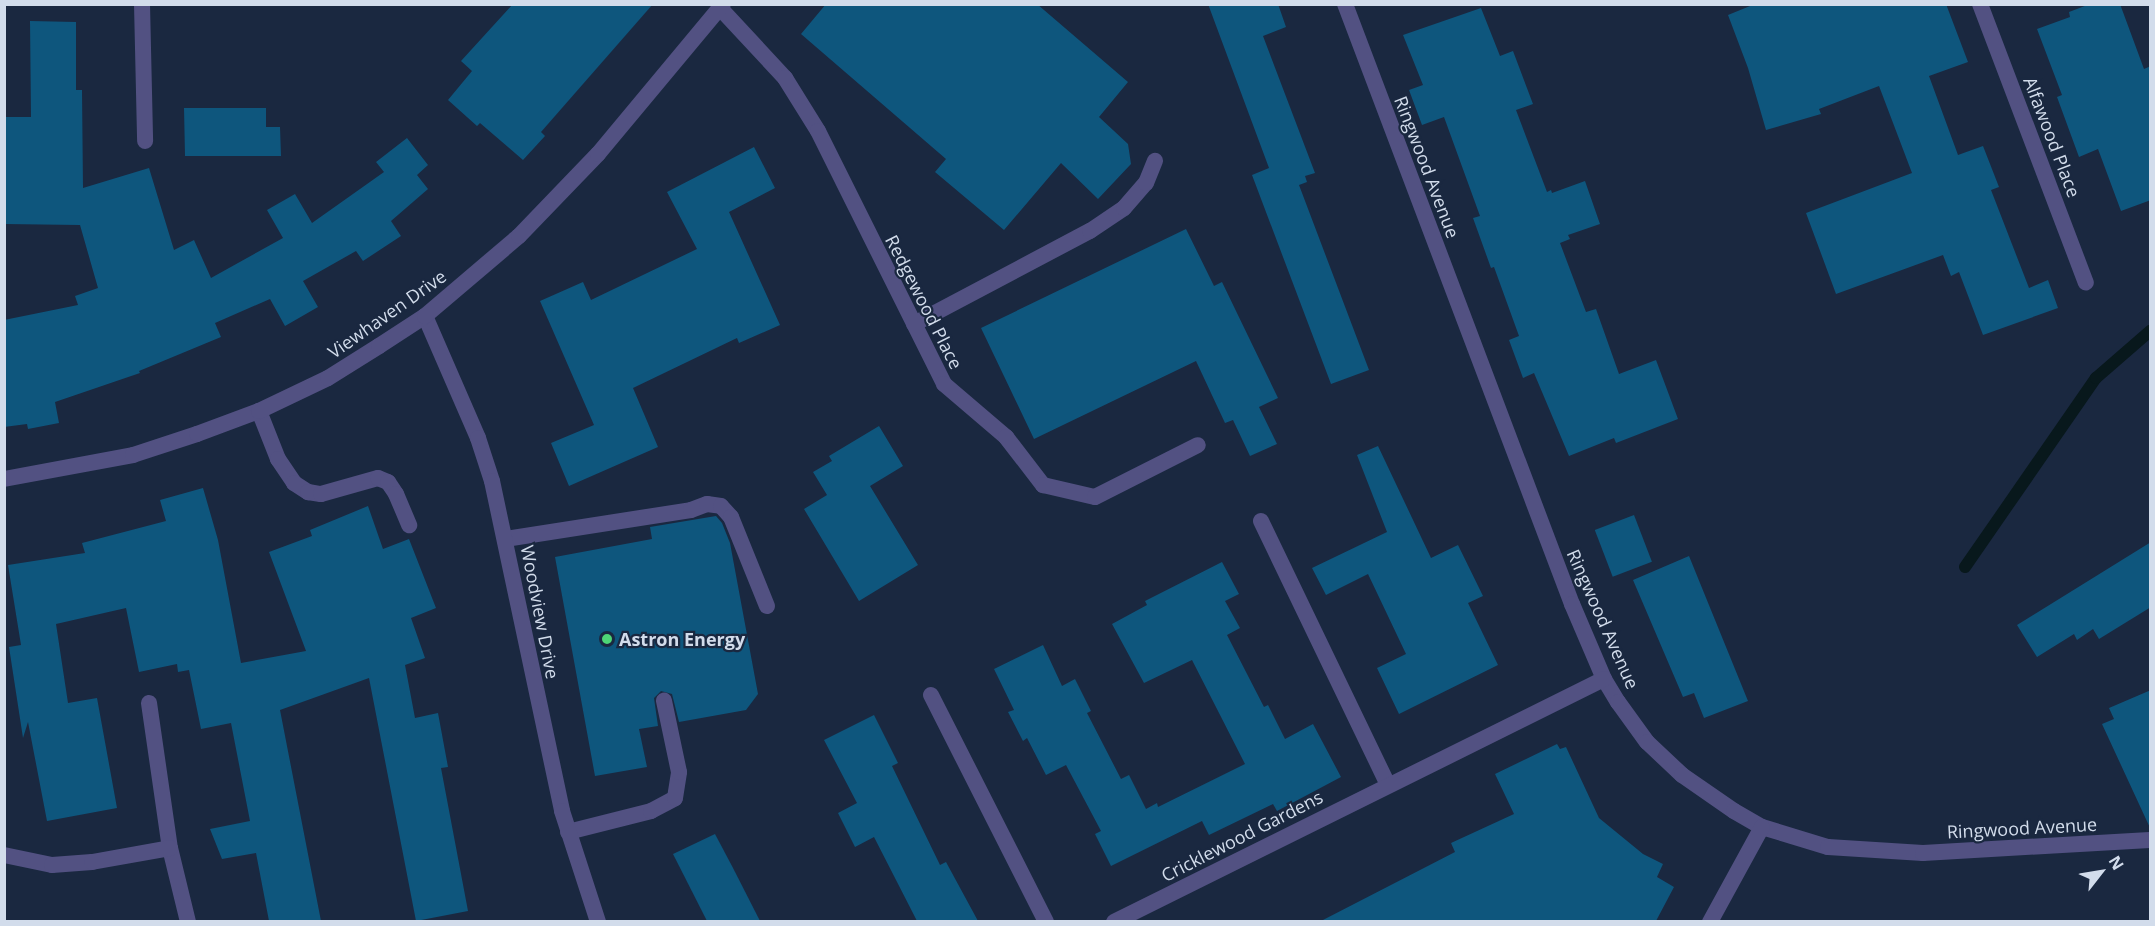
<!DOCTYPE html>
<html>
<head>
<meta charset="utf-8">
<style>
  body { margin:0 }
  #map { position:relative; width:2155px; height:926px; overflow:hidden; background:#1a2840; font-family:"Open Sans",sans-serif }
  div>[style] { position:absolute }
  .stream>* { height:12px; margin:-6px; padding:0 6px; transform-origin:6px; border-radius:6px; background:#08181c }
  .building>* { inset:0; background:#0e567d; transform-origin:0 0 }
  .service>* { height:16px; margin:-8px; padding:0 8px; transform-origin:8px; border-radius:8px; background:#525182 }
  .minor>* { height:16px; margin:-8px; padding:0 8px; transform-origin:8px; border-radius:8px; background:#525182 }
  .tertiary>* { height:16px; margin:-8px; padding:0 8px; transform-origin:8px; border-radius:8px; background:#525182 }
  .dots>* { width:16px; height:16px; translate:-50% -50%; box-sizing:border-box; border:3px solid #1a2840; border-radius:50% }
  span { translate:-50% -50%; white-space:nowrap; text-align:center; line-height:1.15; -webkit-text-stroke:4.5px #1a2840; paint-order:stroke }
  .street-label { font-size:18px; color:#d2dceb }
  .poi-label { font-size:18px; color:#d2dceb; font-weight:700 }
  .left { translate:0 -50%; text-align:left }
  .frame { position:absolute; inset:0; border:6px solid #d2dceb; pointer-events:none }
  .north { position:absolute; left:2071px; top:842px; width:60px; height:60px; -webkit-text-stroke:4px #1a2840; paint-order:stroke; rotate:59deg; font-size:16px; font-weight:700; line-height:24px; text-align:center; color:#d2dceb }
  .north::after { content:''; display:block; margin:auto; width:21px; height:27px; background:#d2dceb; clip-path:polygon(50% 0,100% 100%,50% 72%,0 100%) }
</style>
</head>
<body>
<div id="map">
  <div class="stream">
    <div style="left:1965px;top:567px;width:230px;rotate:-55.3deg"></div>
    <div style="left:2096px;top:378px;width:72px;rotate:-41deg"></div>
  </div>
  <div class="building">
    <div style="clip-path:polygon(513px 4px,653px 4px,541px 132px,545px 136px,523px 160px,480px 123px,477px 126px,448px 100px,472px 71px,461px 61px)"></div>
    <div style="clip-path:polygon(826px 4px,1037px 4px,1128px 82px,1099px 117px,1128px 144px,1131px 164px,1098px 199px,1061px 163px,1004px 230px,935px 172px,946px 159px,801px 34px)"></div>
    <div style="clip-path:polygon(1208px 4px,1278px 4px,1286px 27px,1263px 36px,1315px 173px,1305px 176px,1307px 182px,1299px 185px,1369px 370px,1331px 384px,1252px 175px,1269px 168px)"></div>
    <div style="clip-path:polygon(1755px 4px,1946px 4px,1968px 62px,1929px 76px,1958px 155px,1983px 146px,1999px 187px,1991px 190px,2029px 288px,2048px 280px,2058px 308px,1983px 335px,1959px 272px,1951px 276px,1943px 255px,1836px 294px,1806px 213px,1912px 173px,1879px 86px,1819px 109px,1821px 114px,1766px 130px,1748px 68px,1728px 15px)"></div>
    <div style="clip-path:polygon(2090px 4px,2120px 4px,2144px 69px,2151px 66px,2151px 200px,2121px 211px,2098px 149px,2079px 157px,2057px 97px,2062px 95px,2037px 29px,2070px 17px,2069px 12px)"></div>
    <div style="clip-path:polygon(1481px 8px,1500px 56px,1513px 51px,1533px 104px,1516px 110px,1547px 192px,1551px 190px,1552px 193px,1585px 181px,1600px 224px,1568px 235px,1570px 239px,1560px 243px,1586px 312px,1596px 309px,1619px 374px,1656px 360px,1678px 419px,1616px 443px,1614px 438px,1569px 456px,1534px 373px,1523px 378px,1509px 340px,1519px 336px,1494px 267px,1491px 268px,1473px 218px,1480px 216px,1444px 117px,1422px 125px,1409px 90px,1423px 85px,1403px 35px)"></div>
    <div style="clip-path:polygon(30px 21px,76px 22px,76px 90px,82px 90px,83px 188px,149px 168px,174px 250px,194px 240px,211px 278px,283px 238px,267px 210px,295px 194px,312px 223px,384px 172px,376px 162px,407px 138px,428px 165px,417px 175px,428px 189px,391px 221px,401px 236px,363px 261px,356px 251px,303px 281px,318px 307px,285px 326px,270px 299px,215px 323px,221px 337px,139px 371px,140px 373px,55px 402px,59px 423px,28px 429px,27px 424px,4px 427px,4px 320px,78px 305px,75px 296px,98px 288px,80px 225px,4px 224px,4px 117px,31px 117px)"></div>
    <div style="clip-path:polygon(184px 108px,266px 108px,266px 127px,280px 127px,281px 156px,185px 156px)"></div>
    <div style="clip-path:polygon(754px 147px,775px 188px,729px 212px,780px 325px,739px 343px,737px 338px,633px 388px,658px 447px,569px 486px,551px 443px,594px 425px,540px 301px,583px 282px,591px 300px,697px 249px,667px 192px)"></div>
    <div style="clip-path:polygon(1186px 229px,1214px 286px,1222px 282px,1278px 398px,1259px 407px,1277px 444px,1250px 456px,1233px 420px,1225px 423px,1196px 361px,1034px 439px,981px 328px)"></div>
    <div style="clip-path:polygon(879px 426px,903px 466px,870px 486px,918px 565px,859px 601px,804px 509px,827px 495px,813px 472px,832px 461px,829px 456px)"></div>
    <div style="clip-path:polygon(1378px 446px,1431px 558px,1458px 545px,1483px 596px,1468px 603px,1498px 665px,1399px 714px,1377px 668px,1406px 654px,1368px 574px,1326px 595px,1312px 568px,1387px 532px,1357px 455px)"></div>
    <div style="clip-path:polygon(203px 488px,218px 540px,241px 663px,306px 651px,269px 552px,312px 536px,310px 530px,368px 506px,383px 549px,409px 539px,436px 608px,411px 618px,425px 658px,405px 665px,415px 718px,438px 713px,448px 767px,441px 768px,468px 911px,416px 921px,369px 678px,280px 710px,321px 921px,269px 921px,256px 853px,222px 859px,210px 829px,250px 821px,231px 723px,201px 729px,189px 670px,178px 672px,177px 664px,139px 672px,126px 608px,56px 624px,68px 703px,97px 698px,117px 808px,47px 821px,28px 722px,23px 738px,9px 647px,21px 645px,8px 565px,85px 553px,82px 543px,166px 521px,160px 500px)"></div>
    <div style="left:1634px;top:515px;width:50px;height:42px;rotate:69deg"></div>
    <div style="clip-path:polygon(716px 516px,722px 523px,730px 543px,758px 694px,746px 710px,679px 722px,672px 694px,661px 691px,654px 698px,658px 726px,639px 729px,647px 767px,595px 776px,555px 557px,652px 539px,650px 527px)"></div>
    <div style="clip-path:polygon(2151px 542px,2151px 607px,2099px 639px,2093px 629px,2077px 640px,2074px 634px,2037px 657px,2017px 625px)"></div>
    <div style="clip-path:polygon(1689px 556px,1748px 701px,1704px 718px,1694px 693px,1683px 697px,1633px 580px)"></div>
    <div style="clip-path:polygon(1222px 562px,1239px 594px,1225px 601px,1240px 628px,1227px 635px,1264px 707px,1268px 705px,1285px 739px,1313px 724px,1341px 777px,1277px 811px,1273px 804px,1209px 835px,1202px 821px,1111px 866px,1095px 834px,1101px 831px,1066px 765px,1046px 775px,1027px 738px,1023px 741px,1008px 712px,1014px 710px,994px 669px,1043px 645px,1062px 686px,1075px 679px,1091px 711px,1087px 713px,1121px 779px,1129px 775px,1146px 809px,1157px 803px,1158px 807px,1245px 764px,1192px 660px,1144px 683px,1112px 624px,1147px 605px,1145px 601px)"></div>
    <div style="clip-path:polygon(2151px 690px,2151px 830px,2102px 724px,2114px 719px,2109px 708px)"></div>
    <div style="clip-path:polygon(874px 715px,898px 763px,892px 766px,940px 865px,946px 862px,978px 921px,917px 921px,874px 837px,855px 847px,838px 813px,857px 803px,824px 740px)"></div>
    <div style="clip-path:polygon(1557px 744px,1560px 749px,1566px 747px,1599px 818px,1643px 854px,1663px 864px,1657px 877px,1674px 887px,1656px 921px,1321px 921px,1455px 852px,1451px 843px,1514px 814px,1495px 774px)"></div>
    <div style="clip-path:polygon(715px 834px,733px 868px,760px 921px,707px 921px,673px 854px)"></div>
  </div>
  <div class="service">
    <div style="left:914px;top:324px;width:199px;rotate:-27.9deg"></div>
    <div style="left:1090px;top:231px;width:41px;rotate:-34.1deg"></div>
    <div style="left:1124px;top:208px;width:33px;rotate:-49deg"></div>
    <div style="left:1146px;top:183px;width:24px;rotate:-68deg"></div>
    <div style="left:259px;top:411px;width:52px;rotate:68.4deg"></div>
    <div style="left:278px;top:459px;width:29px;rotate:56deg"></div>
    <div style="left:294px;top:483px;width:17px;rotate:33deg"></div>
    <div style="left:308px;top:492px;width:13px;rotate:9deg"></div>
    <div style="left:321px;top:494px;width:59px;rotate:-15.7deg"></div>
    <div style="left:378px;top:478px;width:11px;rotate:22deg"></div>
    <div style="left:388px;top:482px;width:14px;rotate:56deg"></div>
    <div style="left:396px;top:494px;width:34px;rotate:67deg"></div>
    <div style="left:506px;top:539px;width:187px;rotate:-8.9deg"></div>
    <div style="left:691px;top:510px;width:17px;rotate:-21deg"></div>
    <div style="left:707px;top:504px;width:14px;rotate:8deg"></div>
    <div style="left:721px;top:506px;width:15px;rotate:48deg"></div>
    <div style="left:731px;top:517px;width:96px;rotate:68deg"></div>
    <div style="left:568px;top:832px;width:86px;rotate:-14.2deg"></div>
    <div style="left:651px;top:811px;width:27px;rotate:-28deg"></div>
    <div style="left:675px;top:798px;width:26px;rotate:-81deg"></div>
    <div style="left:679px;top:772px;width:73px;rotate:-101.9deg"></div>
  </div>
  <div class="minor">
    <div style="left:142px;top:4px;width:137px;rotate:88.7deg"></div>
    <div style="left:1345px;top:4px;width:642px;rotate:69.28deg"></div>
    <div style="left:1572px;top:604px;width:82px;rotate:66.9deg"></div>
    <div style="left:1604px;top:679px;width:27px;rotate:59deg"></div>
    <div style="left:1618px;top:702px;width:49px;rotate:54.1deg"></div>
    <div style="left:1647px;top:742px;width:48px;rotate:43.3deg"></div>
    <div style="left:1682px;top:775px;width:63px;rotate:34.7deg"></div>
    <div style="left:1734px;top:811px;width:32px;rotate:30deg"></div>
    <div style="left:1762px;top:827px;width:69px;rotate:16.9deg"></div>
    <div style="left:1828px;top:847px;width:95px;rotate:3.6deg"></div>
    <div style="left:1923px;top:853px;width:227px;rotate:-3.3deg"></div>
    <div style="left:1980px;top:4px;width:298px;rotate:69.2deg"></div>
    <div style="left:720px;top:8px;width:96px;rotate:47.1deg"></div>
    <div style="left:785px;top:78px;width:62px;rotate:58.1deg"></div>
    <div style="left:818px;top:131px;width:283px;rotate:63.5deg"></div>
    <div style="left:944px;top:384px;width:82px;rotate:40.5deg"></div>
    <div style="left:1006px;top:437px;width:61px;rotate:52.4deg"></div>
    <div style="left:1043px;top:485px;width:53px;rotate:13deg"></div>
    <div style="left:1095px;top:497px;width:115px;rotate:-26.8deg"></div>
    <div style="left:425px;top:316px;width:133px;rotate:66.5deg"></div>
    <div style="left:478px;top:438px;width:45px;rotate:72deg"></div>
    <div style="left:492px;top:481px;width:337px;rotate:78deg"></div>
    <div style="left:562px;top:811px;width:117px;rotate:72deg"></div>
    <div style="left:1261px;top:521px;width:293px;rotate:64.3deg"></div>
    <div style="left:931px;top:695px;width:254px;rotate:63.1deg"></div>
    <div style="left:149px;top:703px;width:147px;rotate:81.8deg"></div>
    <div style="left:170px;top:848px;width:76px;rotate:76.3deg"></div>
    <div style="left:4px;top:855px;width:49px;rotate:11.8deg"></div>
    <div style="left:52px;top:865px;width:40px;rotate:-4.3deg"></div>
    <div style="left:92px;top:862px;width:79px;rotate:-10.2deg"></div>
    <div style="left:1114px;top:922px;width:547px;rotate:-26.38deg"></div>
    <div style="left:1710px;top:922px;width:108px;rotate:-61.3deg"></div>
  </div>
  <div class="tertiary">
    <div style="left:4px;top:479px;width:131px;rotate:-10.5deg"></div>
    <div style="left:133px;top:455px;width:67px;rotate:-18.2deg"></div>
    <div style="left:197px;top:434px;width:66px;rotate:-20.4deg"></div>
    <div style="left:259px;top:411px;width:76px;rotate:-25.6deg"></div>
    <div style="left:328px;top:378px;width:60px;rotate:-32.1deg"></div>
    <div style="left:379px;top:346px;width:55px;rotate:-33.1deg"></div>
    <div style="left:425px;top:316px;width:123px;rotate:-40.4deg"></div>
    <div style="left:519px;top:236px;width:114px;rotate:-46.1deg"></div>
    <div style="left:598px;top:154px;width:195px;rotate:-50.2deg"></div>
  </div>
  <div class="dots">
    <div style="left:607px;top:639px;background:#4dd676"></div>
  </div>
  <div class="street-label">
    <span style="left:2052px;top:137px;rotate:69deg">Alfawood Place</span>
    <span style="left:1427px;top:167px;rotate:69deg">Ringwood Avenue</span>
    <span style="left:924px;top:302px;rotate:63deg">Redgewood Place</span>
    <span style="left:387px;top:314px;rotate:-35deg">Viewhaven Drive</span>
    <span style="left:540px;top:612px;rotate:79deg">Woodview Drive</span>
    <span style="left:1603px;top:619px;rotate:66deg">Ringwood Avenue</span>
    <span style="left:2022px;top:828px;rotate:-3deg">Ringwood Avenue</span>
    <span style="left:1242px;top:836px;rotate:-27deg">Cricklewood Gardens</span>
  </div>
  <div class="poi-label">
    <span class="left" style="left:619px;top:639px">Astron Energy</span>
  </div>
  <div class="frame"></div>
  <div class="north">N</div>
</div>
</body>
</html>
